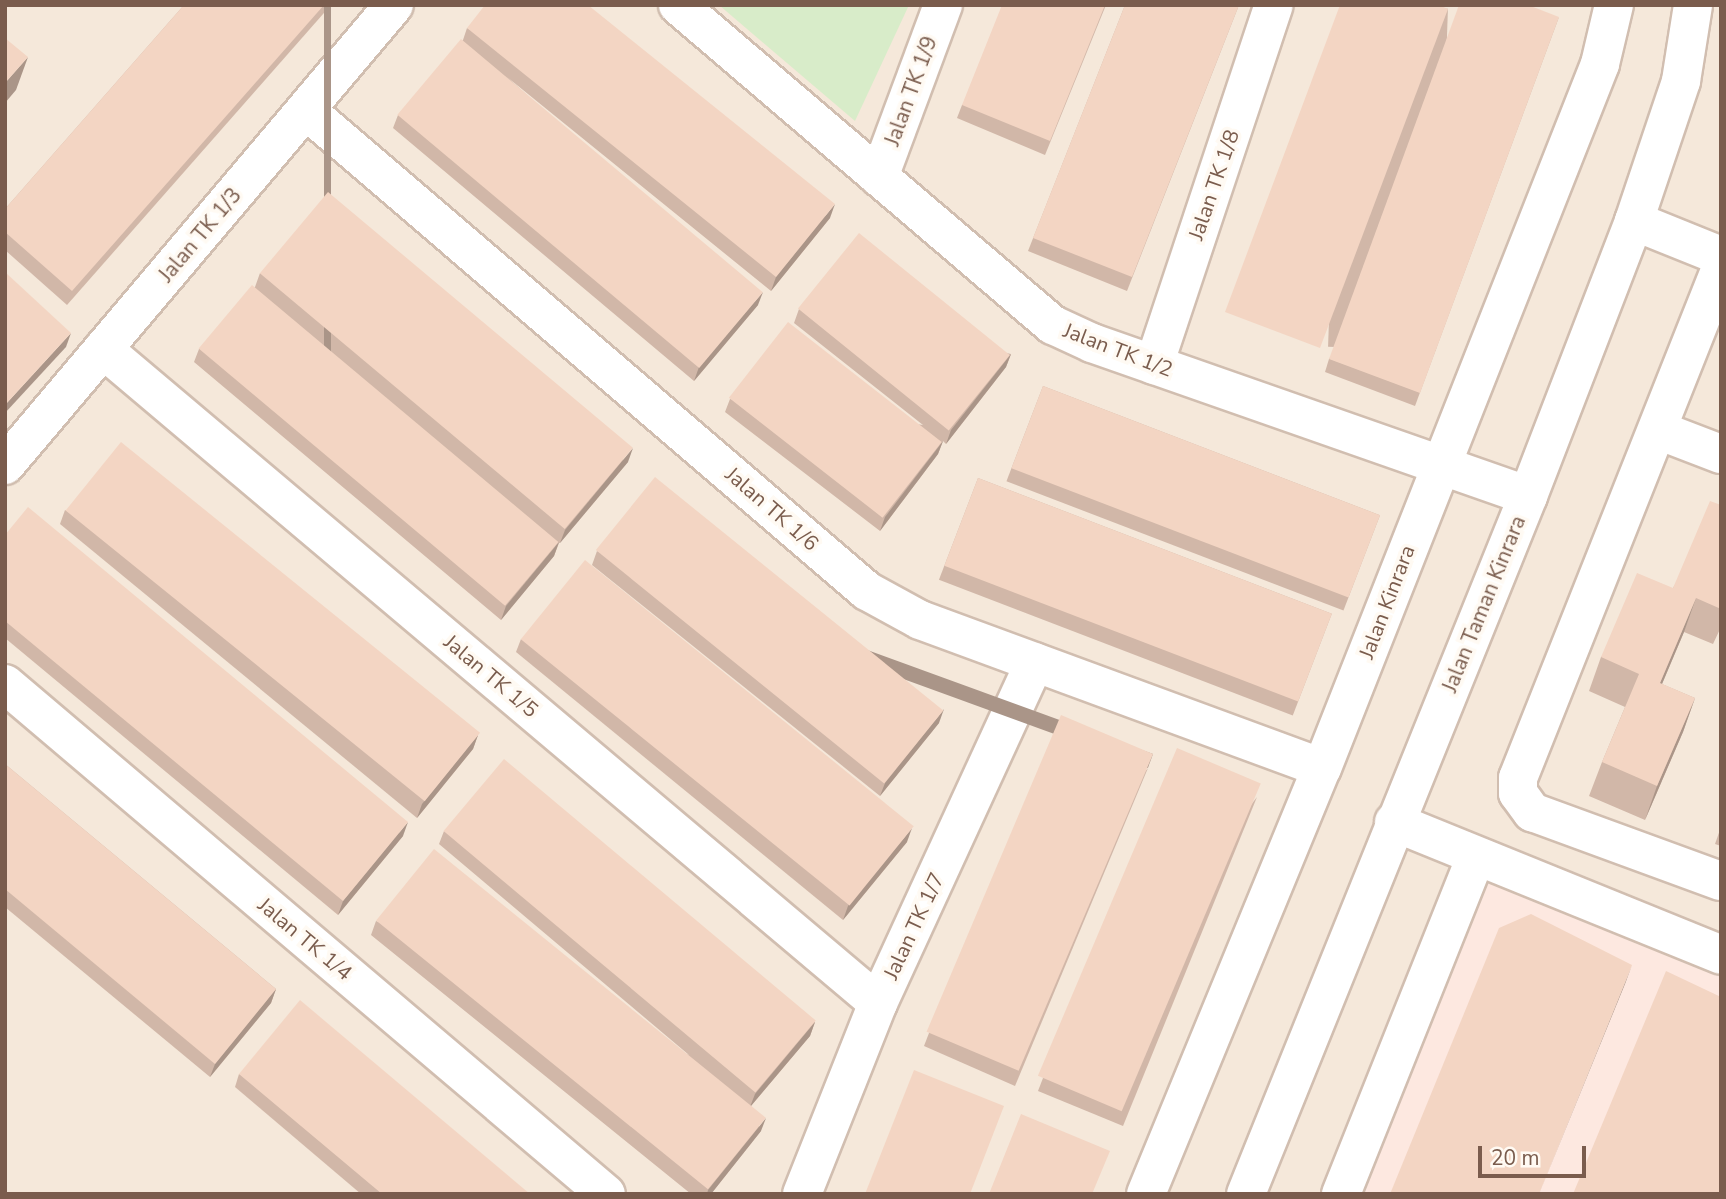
<!DOCTYPE html>
<html>
<head>
<meta charset="utf-8">
<style>
  body { margin:0 }
  #map { position:relative; width:1726px; height:1199px; overflow:hidden; background:#fdf6ec; font-family:"Nunito Sans",sans-serif }
  div>[style] { position:absolute }
  .residential>* { inset:0; background:#f5e8da; transform-origin:0 0 }
  .commercial>* { inset:0; background:#fde8e0 }
  .green>* { inset:0; background:#d8ecc9 }
  .roads { filter:drop-shadow(2px 0 #d1beb0) drop-shadow(-2px 0 #d1beb0) drop-shadow(0 2px #d1beb0) drop-shadow(0 -2px #d1beb0) }
  .minor>* { height:38px; margin:-19px; padding:0 19px; transform-origin:19px; border-radius:19px; background:#fff }
  .tertiary>* { height:38px; margin:-19px; padding:0 19px; transform-origin:19px; border-radius:19px; background:#fff }
  .wall>* { inset:0; background:#d1b7a8; transform-origin:0 0 }
  .shaded-wall>* { inset:0; background:#aa9588; transform-origin:0 0 }
  .building>* { inset:0; background:#f3d5c3; transform-origin:0 0 }
  span { translate:-50% -50%; white-space:nowrap; text-align:center; line-height:1.15; -webkit-text-stroke:7px #fffaf3; paint-order:stroke }
  .street-label { font-size:21px; color:#7a5c4d }
  .frame { position:absolute; inset:0; border:7px solid #7a5c4d; pointer-events:none }
  .scale { position:absolute; left:1478px; top:1146px; width:108px; height:32px; box-sizing:border-box; border:4px solid #7a5c4d; border-top:0; padding-left:9px; font-size:21px; line-height:24px; white-space:nowrap; color:#7a5c4d; -webkit-text-stroke:5px #fffaf3; paint-order:stroke }
</style>
</head>
<body>
<div id="map">
  <div class="residential">
    <div style="left:5px;top:5px;width:1716px;height:1189px"></div>
  </div>
  <div class="commercial">
    <div style="clip-path:polygon(1485px 877px,1721px 972px,1721px 1181px,1716px 1194px,1356px 1194px)"></div>
  </div>
  <div class="green">
    <div style="clip-path:polygon(719px 5px,909px 5px,855px 121px)"></div>
  </div>
  <div class="roads">
    <div class="minor">
      <div style="left:678px;top:5px;width:493px;rotate:40.5deg"></div>
      <div style="left:1053px;top:325px;width:43px;rotate:24.8deg"></div>
      <div style="left:1092px;top:343px;width:462px;rotate:19.3deg"></div>
      <div style="left:306px;top:110px;width:739px;rotate:40.61deg"></div>
      <div style="left:867px;top:591px;width:60px;rotate:28.7deg"></div>
      <div style="left:920px;top:620px;width:428px;rotate:20.2deg"></div>
      <div style="left:879px;top:177px;width:184px;rotate:-69.6deg"></div>
      <div style="left:1634px;top:221px;width:94px;rotate:21.9deg"></div>
      <div style="left:1721px;top:268px;width:549px;rotate:111.7deg"></div>
      <div style="left:1518px;top:778px;width:15px;rotate:90deg"></div>
      <div style="left:1518px;top:793px;width:24px;rotate:54deg"></div>
      <div style="left:1532px;top:812px;width:201px;rotate:20.1deg"></div>
      <div style="left:103px;top:349px;width:1014px;rotate:40.16deg"></div>
      <div style="left:1154px;top:365px;width:379px;rotate:-71.6deg"></div>
      <div style="left:1658px;top:430px;width:67px;rotate:20.9deg"></div>
      <div style="left:5px;top:465px;width:602px;rotate:-49.78deg"></div>
      <div style="left:5px;top:684px;width:788px;rotate:40.32deg"></div>
      <div style="left:1394px;top:822px;width:353px;rotate:22.1deg"></div>
      <div style="left:802px;top:1194px;width:206px;rotate:-68.3deg"></div>
      <div style="left:878px;top:1003px;width:375px;rotate:-65.3deg"></div>
      <div style="left:1146px;top:1194px;width:461px;rotate:-67.6deg"></div>
      <div style="left:1322px;top:768px;width:757px;rotate:-68.45deg"></div>
      <div style="left:1600px;top:64px;width:61px;rotate:-76.7deg"></div>
      <div style="left:1341px;top:1194px;width:363px;rotate:-68.2deg"></div>
    </div>
    <div class="tertiary">
      <div style="left:1246px;top:1194px;width:753px;rotate:-68deg"></div>
      <div style="left:1528px;top:496px;width:295px;rotate:-68.9deg"></div>
      <div style="left:1634px;top:221px;width:148px;rotate:-71.4deg"></div>
      <div style="left:1681px;top:81px;width:77px;rotate:-81deg"></div>
    </div>
  </div>
  <div class="wall">
    <div style="clip-path:polygon(184px 5px,331px 5px,67px 305px,5px 250px,5px 209px)"></div>
    <div style="clip-path:polygon(1106px 5px,1045px 155px,957px 118px,962px 105px)"></div>
    <div style="clip-path:polygon(1125px 5px,1239px 5px,1127px 291px,1028px 251px)"></div>
    <div style="left:1340px;top:5px;width:108px;height:342px;rotate:2deg"></div>
    <div style="clip-path:polygon(1559px 17px,1415px 406px,1325px 372px,1329px 359px)"></div>
    <div style="clip-path:polygon(467px 28px,830px 218px,771px 291px,507px 77px,758px 305px,694px 381px,393px 128px,398px 115px,463px 40px)"></div>
    <div style="clip-path:polygon(260px 273px,628px 462px,560px 543px,559px 543px,554px 556px,501px 620px,194px 362px,199px 349px,255px 287px)"></div>
    <div style="clip-path:polygon(799px 309px,1011px 354px,1006px 367px,946px 444px,943px 441px,938px 454px,880px 531px,725px 412px,730px 399px,923px 425px,794px 323px)"></div>
    <div style="left:1043px;top:386px;width:361px;height:102px;rotate:21deg"></div>
    <div style="left:978px;top:478px;width:379px;height:109px;rotate:21deg"></div>
    <div style="clip-path:polygon(1721px 505px,1721px 627px,1713px 644px,1684px 632px,1662px 684px,1695px 698px,1683px 732px,1645px 820px,1589px 796px,1602px 762px,1625px 707px,1589px 691px,1601px 657px,1673px 588px)"></div>
    <div style="clip-path:polygon(65px 510px,478px 735px,473px 749px,417px 818px,60px 524px)"></div>
    <div style="clip-path:polygon(5px 535px,403px 836px,338px 915px,5px 638px)"></div>
    <div style="clip-path:polygon(597px 551px,939px 723px,880px 796px,592px 565px)"></div>
    <div style="clip-path:polygon(521px 639px,907px 842px,843px 920px,516px 652px)"></div>
    <div style="clip-path:polygon(5px 764px,276px 989px,271px 1003px,210px 1077px,5px 907px)"></div>
    <div style="clip-path:polygon(1148px 768px,1015px 1086px,924px 1046px,929px 1033px)"></div>
    <div style="clip-path:polygon(1257px 797px,1123px 1126px,1038px 1091px,1043px 1078px)"></div>
    <div style="clip-path:polygon(1721px 827px,1721px 846px,1715px 844px)"></div>
    <div style="clip-path:polygon(444px 831px,815px 1022px,810px 1036px,751px 1106px,761px 1131px,711px 1194px,691px 1194px,371px 935px,376px 921px,689px 1055px,439px 844px)"></div>
    <div style="clip-path:polygon(239px 1074px,530px 1194px,361px 1194px,235px 1087px)"></div>
  </div>
  <div class="shaded-wall">
    <div style="left:324px;top:5px;width:7px;height:381px"></div>
    <div style="clip-path:polygon(28px 57px,16px 90px,5px 103px,5px 83px)"></div>
    <div style="clip-path:polygon(835px 204px,830px 218px,771px 291px,776px 277px)"></div>
    <div style="clip-path:polygon(763px 292px,758px 305px,694px 381px,699px 367px)"></div>
    <div style="clip-path:polygon(71px 333px,66px 347px,5px 413px,5px 405px)"></div>
    <div style="clip-path:polygon(1011px 354px,1006px 367px,946px 444px,951px 430px)"></div>
    <div style="clip-path:polygon(943px 441px,938px 454px,880px 531px,885px 517px)"></div>
    <div style="clip-path:polygon(633px 448px,628px 462px,560px 543px,565px 530px)"></div>
    <div style="clip-path:polygon(559px 542px,554px 556px,501px 620px,506px 606px)"></div>
    <div style="clip-path:polygon(1696px 598px,1684px 632px,1648px 717px,1660px 683px)"></div>
    <div style="clip-path:polygon(1695px 698px,1683px 732px,1645px 820px,1657px 786px)"></div>
    <div style="clip-path:polygon(944px 709px,939px 723px,880px 796px,885px 783px)"></div>
    <div style="clip-path:polygon(478px 735px,473px 749px,417px 818px,422px 804px)"></div>
    <div style="left:1153px;top:754px;width:15px;height:345px;rotate:110deg"></div>
    <div style="clip-path:polygon(408px 822px,403px 836px,338px 915px,343px 901px)"></div>
    <div style="clip-path:polygon(912px 828px,907px 842px,843px 920px,848px 906px)"></div>
    <div style="clip-path:polygon(1632px 965px,1625px 984px,1539px 1194px)"></div>
    <div style="clip-path:polygon(276px 989px,271px 1003px,210px 1077px,215px 1064px)"></div>
    <div style="clip-path:polygon(815px 1022px,810px 1036px,750px 1107px,755px 1094px)"></div>
    <div style="clip-path:polygon(766px 1118px,761px 1131px,711px 1194px,707px 1194px,708px 1190px)"></div>
  </div>
  <div class="building">
    <div style="clip-path:polygon(184px 5px,324px 5px,72px 291px,5px 232px,5px 209px)"></div>
    <div style="clip-path:polygon(485px 5px,588px 5px,835px 204px,776px 277px,467px 28px)"></div>
    <div style="clip-path:polygon(1002px 5px,1105px 5px,1050px 141px,962px 105px)"></div>
    <div style="clip-path:polygon(1125px 5px,1239px 5px,1132px 277px,1033px 238px)"></div>
    <div style="clip-path:polygon(1340px 5px,1439px 5px,1448px 9px,1320px 348px,1225px 312px)"></div>
    <div style="clip-path:polygon(1459px 5px,1528px 5px,1559px 17px,1420px 393px,1329px 359px)"></div>
    <div style="clip-path:polygon(5px 38px,28px 57px,5px 83px)"></div>
    <div style="left:461px;top:39px;width:394px;height:99px;rotate:40deg"></div>
    <div style="left:328px;top:192px;width:398px;height:106px;rotate:40deg"></div>
    <div style="left:859px;top:233px;width:194px;height:97px;rotate:39deg"></div>
    <div style="clip-path:polygon(5px 272px,71px 333px,5px 405px)"></div>
    <div style="left:252px;top:285px;width:400px;height:83px;rotate:40deg"></div>
    <div style="left:788px;top:322px;width:195px;height:96px;rotate:38deg"></div>
    <div style="left:1043px;top:386px;width:361px;height:88px;rotate:21deg"></div>
    <div style="left:121px;top:442px;width:462px;height:88px;rotate:39deg"></div>
    <div style="left:655px;top:477px;width:371px;height:94px;rotate:39deg"></div>
    <div style="left:978px;top:478px;width:379px;height:94px;rotate:21deg"></div>
    <div style="clip-path:polygon(1710px 501px,1721px 505px,1721px 609px,1696px 598px,1660px 683px,1695px 698px,1657px 786px,1602px 762px,1639px 674px,1601px 657px,1637px 573px,1673px 588px)"></div>
    <div style="clip-path:polygon(28px 507px,408px 822px,343px 901px,5px 621px,5px 535px)"></div>
    <div style="left:585px;top:560px;width:423px;height:102px;rotate:39deg"></div>
    <div style="left:1061px;top:715px;width:100px;height:344px;rotate:23deg"></div>
    <div style="left:1177px;top:748px;width:91px;height:356px;rotate:23deg"></div>
    <div style="left:504px;top:759px;width:407px;height:94px;rotate:40deg"></div>
    <div style="clip-path:polygon(5px 764px,276px 989px,215px 1064px,5px 889px)"></div>
    <div style="left:434px;top:849px;width:427px;height:92px;rotate:39deg"></div>
    <div style="clip-path:polygon(1531px 914px,1632px 965px,1539px 1194px,1390px 1194px,1499px 928px)"></div>
    <div style="clip-path:polygon(1666px 971px,1721px 997px,1721px 1191px,1720px 1194px,1573px 1194px)"></div>
    <div style="clip-path:polygon(300px 1000px,530px 1194px,382px 1194px,239px 1074px)"></div>
    <div style="clip-path:polygon(914px 1070px,1004px 1106px,970px 1194px,865px 1194px)"></div>
    <div style="clip-path:polygon(1021px 1114px,1110px 1151px,1092px 1194px,989px 1194px)"></div>
  </div>
  <div class="street-label">
    <span style="left:911px;top:91px;rotate:-70deg">Jalan TK 1/9</span>
    <span style="left:1214px;top:185px;rotate:-71deg">Jalan TK 1/8</span>
    <span style="left:200px;top:235px;rotate:-50deg">Jalan TK 1/3</span>
    <span style="left:1118px;top:350px;rotate:21deg">Jalan TK 1/2</span>
    <span style="left:772px;top:509px;rotate:41deg">Jalan TK 1/6</span>
    <span style="left:1387px;top:602px;rotate:-69deg">Jalan Kinrara</span>
    <span style="left:1484px;top:604px;rotate:-68deg">Jalan Taman Kinrara</span>
    <span style="left:491px;top:676px;rotate:40deg">Jalan TK 1/5</span>
    <span style="left:914px;top:926px;rotate:-65deg">Jalan TK 1/7</span>
    <span style="left:305px;top:939px;rotate:40deg">Jalan TK 1/4</span>
  </div>
  <div class="frame"></div>
  <div class="scale">20 m</div>
</div>
</body>
</html>
